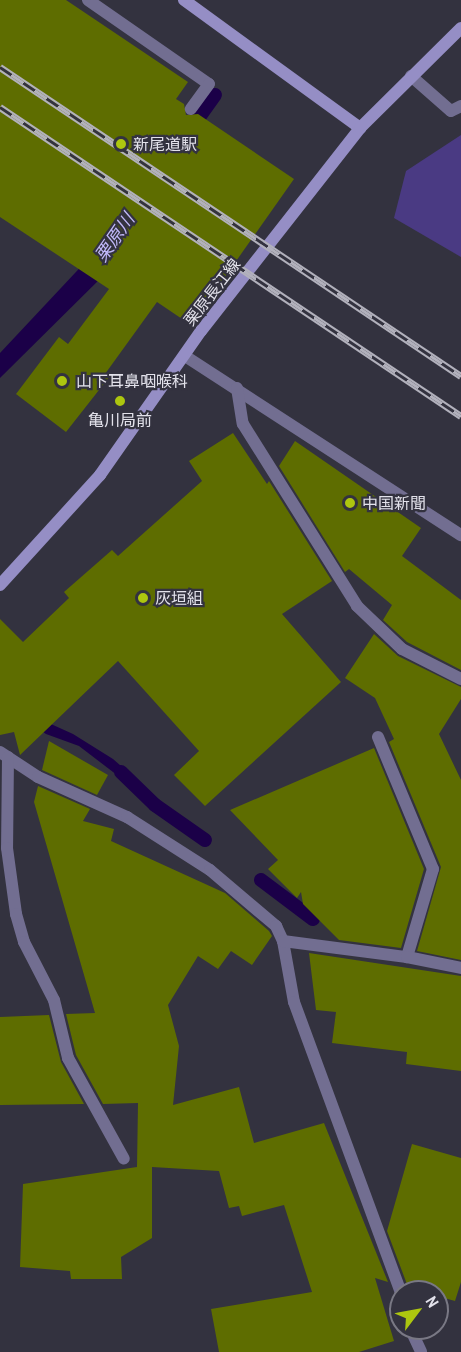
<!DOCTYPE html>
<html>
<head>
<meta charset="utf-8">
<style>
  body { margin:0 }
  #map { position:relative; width:461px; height:1352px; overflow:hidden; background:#33323f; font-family:"Archivo Narrow","Noto Sans JP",sans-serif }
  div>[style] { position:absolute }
  .green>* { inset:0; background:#4a3a83 }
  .water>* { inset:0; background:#1b0048 }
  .stream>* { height:14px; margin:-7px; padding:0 7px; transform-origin:7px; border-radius:7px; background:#1b0048 }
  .building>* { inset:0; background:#5e6d00 }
  .lane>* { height:12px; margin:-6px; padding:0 6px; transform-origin:6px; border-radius:6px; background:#726e91 }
  .street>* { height:12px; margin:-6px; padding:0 6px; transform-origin:6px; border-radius:6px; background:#726e91 }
  .secondary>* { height:12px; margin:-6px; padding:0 6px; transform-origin:6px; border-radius:6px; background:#958ec5 }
  .rail>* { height:7px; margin-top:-3.5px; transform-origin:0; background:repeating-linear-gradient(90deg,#33323f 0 14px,#b2b1bc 0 28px); box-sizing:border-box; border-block:2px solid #b2b1bc }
  .dots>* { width:16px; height:16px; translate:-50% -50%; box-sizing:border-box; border:3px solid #33323f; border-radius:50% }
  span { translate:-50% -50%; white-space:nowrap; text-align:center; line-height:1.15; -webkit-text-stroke:4.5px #33323f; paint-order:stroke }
  .poi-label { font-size:16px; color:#e3e2eb }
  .left { translate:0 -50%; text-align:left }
  .street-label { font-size:16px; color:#e3e2eb }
  .water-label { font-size:18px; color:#c0b8f8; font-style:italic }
  .north { position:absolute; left:389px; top:1280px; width:60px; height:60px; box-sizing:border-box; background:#33323f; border:2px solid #797884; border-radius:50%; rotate:58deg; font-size:16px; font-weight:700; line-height:24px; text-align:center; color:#e3e2eb }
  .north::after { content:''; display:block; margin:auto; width:21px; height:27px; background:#adc60f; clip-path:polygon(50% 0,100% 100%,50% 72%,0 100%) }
</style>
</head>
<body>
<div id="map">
  <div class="green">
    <div style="clip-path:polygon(461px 135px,461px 257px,394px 218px,406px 171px)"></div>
  </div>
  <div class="water">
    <div style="clip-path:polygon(90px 257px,109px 270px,0 378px,0 353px)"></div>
    <div style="clip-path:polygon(0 701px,73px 734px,113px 759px,136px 779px,130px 785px,79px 746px,46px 734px)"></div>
  </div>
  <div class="stream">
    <div style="left:190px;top:130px;width:43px;rotate:-54.5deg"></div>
    <div style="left:121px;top:772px;width:47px;rotate:44.1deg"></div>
    <div style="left:155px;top:805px;width:61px;rotate:35deg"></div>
    <div style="left:261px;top:880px;width:65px;rotate:36.9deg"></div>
  </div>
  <div class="building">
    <div style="clip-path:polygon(0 0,66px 0,188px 82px,176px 99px,184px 104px,186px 115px,198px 114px,294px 179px,191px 325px,157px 302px,105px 374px,110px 376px,66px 432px,16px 394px,59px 337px,68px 344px,109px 289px,0 217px)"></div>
    <div style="clip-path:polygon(233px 433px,267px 484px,269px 481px,332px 581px,282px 614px,341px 682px,205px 806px,174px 775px,199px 751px,118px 661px,20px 755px,14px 732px,0 735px,0 619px,23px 642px,69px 598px,64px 592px,112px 550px,118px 556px,202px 481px,189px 461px)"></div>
    <div style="clip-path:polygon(295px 441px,421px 528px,402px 556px,461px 600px,461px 670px,407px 642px,383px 620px,392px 605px,349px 569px,345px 572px,279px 466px)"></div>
    <div style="clip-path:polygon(374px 634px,398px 656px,461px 687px,461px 699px,439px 734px,461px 780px,461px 960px,417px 951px,441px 867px,389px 742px,394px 739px,375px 698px,345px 678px)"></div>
    <div style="clip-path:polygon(49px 741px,108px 775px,97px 795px,42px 770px)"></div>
    <div style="clip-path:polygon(374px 748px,424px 869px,401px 948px,339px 940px,303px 904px,301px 892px,297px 898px,268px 869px,278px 860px,230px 810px)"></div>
    <div style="clip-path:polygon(38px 786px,90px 809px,83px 821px,114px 829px,111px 841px,225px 893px,269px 931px,272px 936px,252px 965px,231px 951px,218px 969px,198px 956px,168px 1005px,179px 1046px,173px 1105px,239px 1087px,254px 1143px,324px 1123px,388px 1282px,375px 1278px,394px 1341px,359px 1352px,219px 1352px,211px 1309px,312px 1292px,284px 1205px,242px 1216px,239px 1206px,229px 1208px,219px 1171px,152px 1167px,152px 1238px,121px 1257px,122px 1279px,71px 1279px,70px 1271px,20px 1267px,23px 1184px,137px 1167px,138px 1103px,103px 1104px,76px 1055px,66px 1014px,95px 1013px,34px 802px)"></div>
    <div style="clip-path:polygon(309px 953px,461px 976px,461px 1071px,406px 1064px,407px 1052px,332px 1043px,336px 1012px,316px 1010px)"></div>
    <div style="clip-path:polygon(49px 1015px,61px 1062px,84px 1104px,0 1105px,0 1017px)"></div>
    <div style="clip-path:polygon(412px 1144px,461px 1158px,461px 1282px,455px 1301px,437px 1296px,437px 1292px,408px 1287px,387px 1231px)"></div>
  </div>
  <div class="lane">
    <div style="left:88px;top:0;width:147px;rotate:34.8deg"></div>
    <div style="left:209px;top:84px;width:31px;rotate:126deg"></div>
    <div style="left:378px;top:737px;width:143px;rotate:67.4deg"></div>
    <div style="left:433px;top:869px;width:92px;rotate:106.5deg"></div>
  </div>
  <div class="street">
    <div style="left:411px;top:76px;width:53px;rotate:41.2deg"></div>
    <div style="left:451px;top:111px;width:11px;rotate:-27deg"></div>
    <div style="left:185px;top:356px;width:329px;rotate:33deg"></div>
    <div style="left:237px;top:388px;width:36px;rotate:81deg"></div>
    <div style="left:243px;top:424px;width:215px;rotate:57.9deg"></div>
    <div style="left:357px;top:606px;width:62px;rotate:43.7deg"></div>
    <div style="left:402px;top:649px;width:66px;rotate:27deg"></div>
    <div style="left:0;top:752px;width:45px;rotate:33.3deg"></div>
    <div style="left:38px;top:777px;width:98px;rotate:24.2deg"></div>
    <div style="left:127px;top:817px;width:98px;rotate:32.6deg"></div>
    <div style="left:210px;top:870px;width:87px;rotate:40.3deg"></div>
    <div style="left:276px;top:926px;width:17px;rotate:65deg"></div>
    <div style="left:283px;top:941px;width:62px;rotate:79.8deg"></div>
    <div style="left:294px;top:1002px;width:310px;rotate:69.8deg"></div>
    <div style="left:8px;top:757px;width:91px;rotate:90.6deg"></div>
    <div style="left:7px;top:848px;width:67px;rotate:82.2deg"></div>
    <div style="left:16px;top:914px;width:29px;rotate:74deg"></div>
    <div style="left:24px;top:942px;width:65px;rotate:62.7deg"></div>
    <div style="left:54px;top:1000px;width:60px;rotate:76.4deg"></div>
    <div style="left:68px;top:1058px;width:115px;rotate:61deg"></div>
    <div style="left:283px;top:941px;width:125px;rotate:7.4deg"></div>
    <div style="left:407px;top:957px;width:55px;rotate:11.5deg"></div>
    <div style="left:410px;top:1328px;width:26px;rotate:65deg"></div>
  </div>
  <div class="secondary">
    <div style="left:184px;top:0;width:218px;rotate:36deg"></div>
    <div style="left:0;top:585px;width:149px;rotate:-47.7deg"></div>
    <div style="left:100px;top:475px;width:176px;rotate:-55deg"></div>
    <div style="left:201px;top:331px;width:258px;rotate:-51.9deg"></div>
    <div style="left:360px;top:128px;width:142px;rotate:-44.7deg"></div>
  </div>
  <div class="rail">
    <div style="left:0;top:67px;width:555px;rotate:33.83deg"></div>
    <div style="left:0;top:107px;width:555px;rotate:33.83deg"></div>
  </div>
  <div class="dots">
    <div style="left:121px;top:144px;background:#adc60f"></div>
    <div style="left:62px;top:381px;background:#adc60f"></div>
    <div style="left:120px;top:401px;background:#adc60f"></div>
    <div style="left:350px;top:503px;background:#adc60f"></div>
    <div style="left:143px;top:598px;background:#adc60f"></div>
  </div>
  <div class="poi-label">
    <span class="left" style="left:133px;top:144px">新尾道駅</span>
    <span class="left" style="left:76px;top:381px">山下耳鼻咽喉科</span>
    <span style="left:120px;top:420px">亀川局前</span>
    <span class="left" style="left:362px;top:503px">中国新聞</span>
    <span class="left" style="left:155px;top:598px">灰垣組</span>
  </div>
  <div class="street-label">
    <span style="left:212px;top:292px;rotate:-52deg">栗原長江線</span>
  </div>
  <div class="water-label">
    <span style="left:115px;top:238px;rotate:-55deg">栗原川</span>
  </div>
  <div class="north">N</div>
</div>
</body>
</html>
